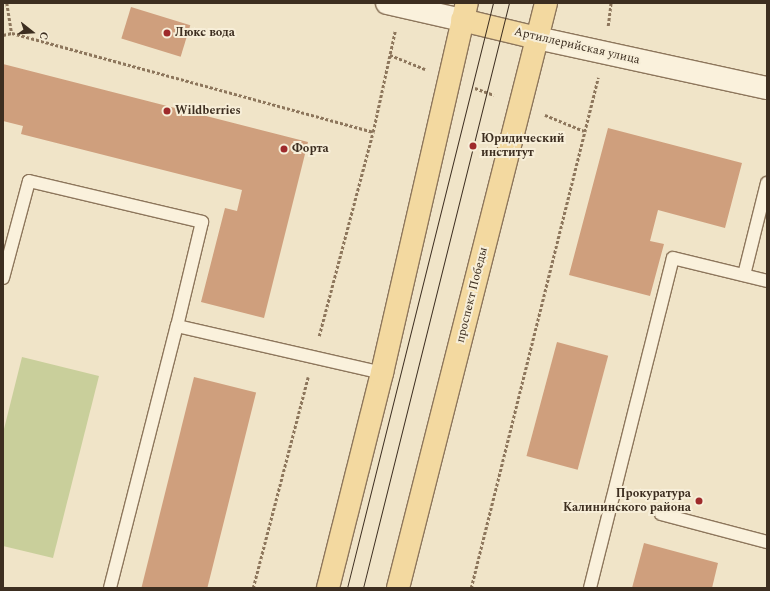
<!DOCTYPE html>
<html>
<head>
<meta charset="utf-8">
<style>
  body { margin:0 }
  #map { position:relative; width:770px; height:591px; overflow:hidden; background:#f0e4c8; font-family:Spectral,serif }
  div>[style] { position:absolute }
  .green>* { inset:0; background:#c9cf9b }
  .building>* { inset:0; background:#cf9f7d; transform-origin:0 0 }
  .path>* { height:2.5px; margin-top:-1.25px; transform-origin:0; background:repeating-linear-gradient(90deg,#8d765c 0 3px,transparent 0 5px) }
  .roads { filter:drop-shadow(1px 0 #8d765c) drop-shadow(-1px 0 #8d765c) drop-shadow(0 1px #8d765c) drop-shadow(0 -1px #8d765c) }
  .service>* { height:12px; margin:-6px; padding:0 6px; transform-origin:6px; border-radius:6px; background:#faf1dc }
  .tertiary>* { height:22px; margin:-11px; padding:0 11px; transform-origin:11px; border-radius:11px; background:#faf1dc }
  .primary>* { height:22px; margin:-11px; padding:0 11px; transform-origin:11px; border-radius:11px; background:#f3d9a0 }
  .tram>* { height:1px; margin:-0.5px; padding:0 0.5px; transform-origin:0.5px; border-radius:0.5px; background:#3d2e20 }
  .dots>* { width:11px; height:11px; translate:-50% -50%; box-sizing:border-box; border:2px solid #f7eed8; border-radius:50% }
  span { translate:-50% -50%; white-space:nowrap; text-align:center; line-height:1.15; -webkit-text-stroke:4px #f7eed8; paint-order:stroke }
  .poi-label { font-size:12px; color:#3d2e20; font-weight:700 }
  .left { translate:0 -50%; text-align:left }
  .right { translate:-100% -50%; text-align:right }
  .street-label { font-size:12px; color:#3d2e20 }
  .frame { position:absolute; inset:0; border:4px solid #3d2e20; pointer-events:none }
  .north { position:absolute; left:12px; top:12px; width:40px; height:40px; -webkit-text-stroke:3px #f7eed8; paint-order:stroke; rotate:107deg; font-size:11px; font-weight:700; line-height:16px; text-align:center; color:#3d2e20 }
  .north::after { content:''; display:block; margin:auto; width:14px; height:18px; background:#3d2e20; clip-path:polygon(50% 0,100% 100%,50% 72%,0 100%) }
</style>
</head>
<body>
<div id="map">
  <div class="green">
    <div style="clip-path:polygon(22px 357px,99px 376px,53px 558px,3px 546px,3px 433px)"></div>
  </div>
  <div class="building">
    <div style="left:131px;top:7px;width:62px;height:33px;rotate:17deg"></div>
    <div style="clip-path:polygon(3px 64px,308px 142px,264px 318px,201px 302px,225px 208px,237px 211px,242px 190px,21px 134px,23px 126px,3px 121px)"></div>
    <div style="clip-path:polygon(608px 128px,742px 163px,725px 228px,658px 210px,650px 241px,664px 244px,650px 296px,569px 275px)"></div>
    <div style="left:557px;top:342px;width:53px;height:118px;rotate:15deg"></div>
    <div style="left:194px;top:377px;width:64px;height:218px;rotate:14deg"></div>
    <div style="clip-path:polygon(644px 543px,718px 563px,712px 588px,632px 588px)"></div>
  </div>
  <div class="path">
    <div style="left:7px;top:3px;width:30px;rotate:81deg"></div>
    <div style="left:608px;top:26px;width:23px;rotate:-83deg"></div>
    <div style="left:3px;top:35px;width:9px;rotate:-13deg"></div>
    <div style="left:12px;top:33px;width:374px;rotate:15.3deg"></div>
    <div style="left:373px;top:132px;width:103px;rotate:-77.7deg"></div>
    <div style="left:390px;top:55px;width:38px;rotate:22deg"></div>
    <div style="left:475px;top:88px;width:20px;rotate:20deg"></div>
    <div style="left:545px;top:115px;width:42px;rotate:22.3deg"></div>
    <div style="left:319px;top:336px;width:211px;rotate:-75.2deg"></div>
    <div style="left:253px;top:588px;width:218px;rotate:-75.4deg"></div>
    <div style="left:471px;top:588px;width:526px;rotate:-76.02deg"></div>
  </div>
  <div class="roads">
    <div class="service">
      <div style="left:744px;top:275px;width:95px;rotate:-76deg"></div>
      <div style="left:3px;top:278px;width:100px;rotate:-75deg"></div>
      <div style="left:29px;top:181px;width:178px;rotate:13.3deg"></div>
      <div style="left:202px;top:222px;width:107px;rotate:103.5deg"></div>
      <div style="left:177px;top:326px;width:210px;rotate:12.9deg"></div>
      <div style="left:661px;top:514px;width:110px;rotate:14.8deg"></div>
      <div style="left:110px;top:588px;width:270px;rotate:-75.7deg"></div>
      <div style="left:590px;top:588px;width:340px;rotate:-75.9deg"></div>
      <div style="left:673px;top:258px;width:97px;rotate:13.7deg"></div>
    </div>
    <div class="tertiary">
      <div style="left:387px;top:3px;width:77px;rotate:12.8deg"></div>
      <div style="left:537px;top:38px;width:235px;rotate:12.3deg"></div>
    </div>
    <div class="primary">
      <div style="left:462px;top:20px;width:77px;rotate:13.5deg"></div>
      <div style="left:328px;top:588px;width:222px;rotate:-75.9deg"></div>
      <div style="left:382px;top:373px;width:380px;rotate:-77.1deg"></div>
      <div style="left:398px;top:588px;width:603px;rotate:-75.8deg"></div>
    </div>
  </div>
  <div class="tram">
    <div style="left:347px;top:588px;width:603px;rotate:-75.99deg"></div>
    <div style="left:363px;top:588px;width:603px;rotate:-75.99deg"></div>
  </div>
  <div class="dots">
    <div style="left:167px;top:33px;background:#9e2a2b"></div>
    <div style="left:167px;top:111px;background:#9e2a2b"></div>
    <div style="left:473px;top:146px;background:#9e2a2b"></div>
    <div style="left:284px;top:149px;background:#9e2a2b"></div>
    <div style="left:699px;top:501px;background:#9e2a2b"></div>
  </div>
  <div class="poi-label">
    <span class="left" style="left:175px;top:33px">Люкс вода</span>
    <span class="left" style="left:175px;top:111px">Wildberries</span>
    <span class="left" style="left:481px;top:146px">Юридический<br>институт</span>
    <span class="left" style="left:292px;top:149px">Форта</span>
    <span class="right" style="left:691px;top:501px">Прокуратура<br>Калининского района</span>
  </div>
  <div class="street-label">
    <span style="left:577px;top:46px;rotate:13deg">Артиллерийская улица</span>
    <span style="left:472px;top:295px;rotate:-76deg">проспект Победы</span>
  </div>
  <div class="frame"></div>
  <div class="north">С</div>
</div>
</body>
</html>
